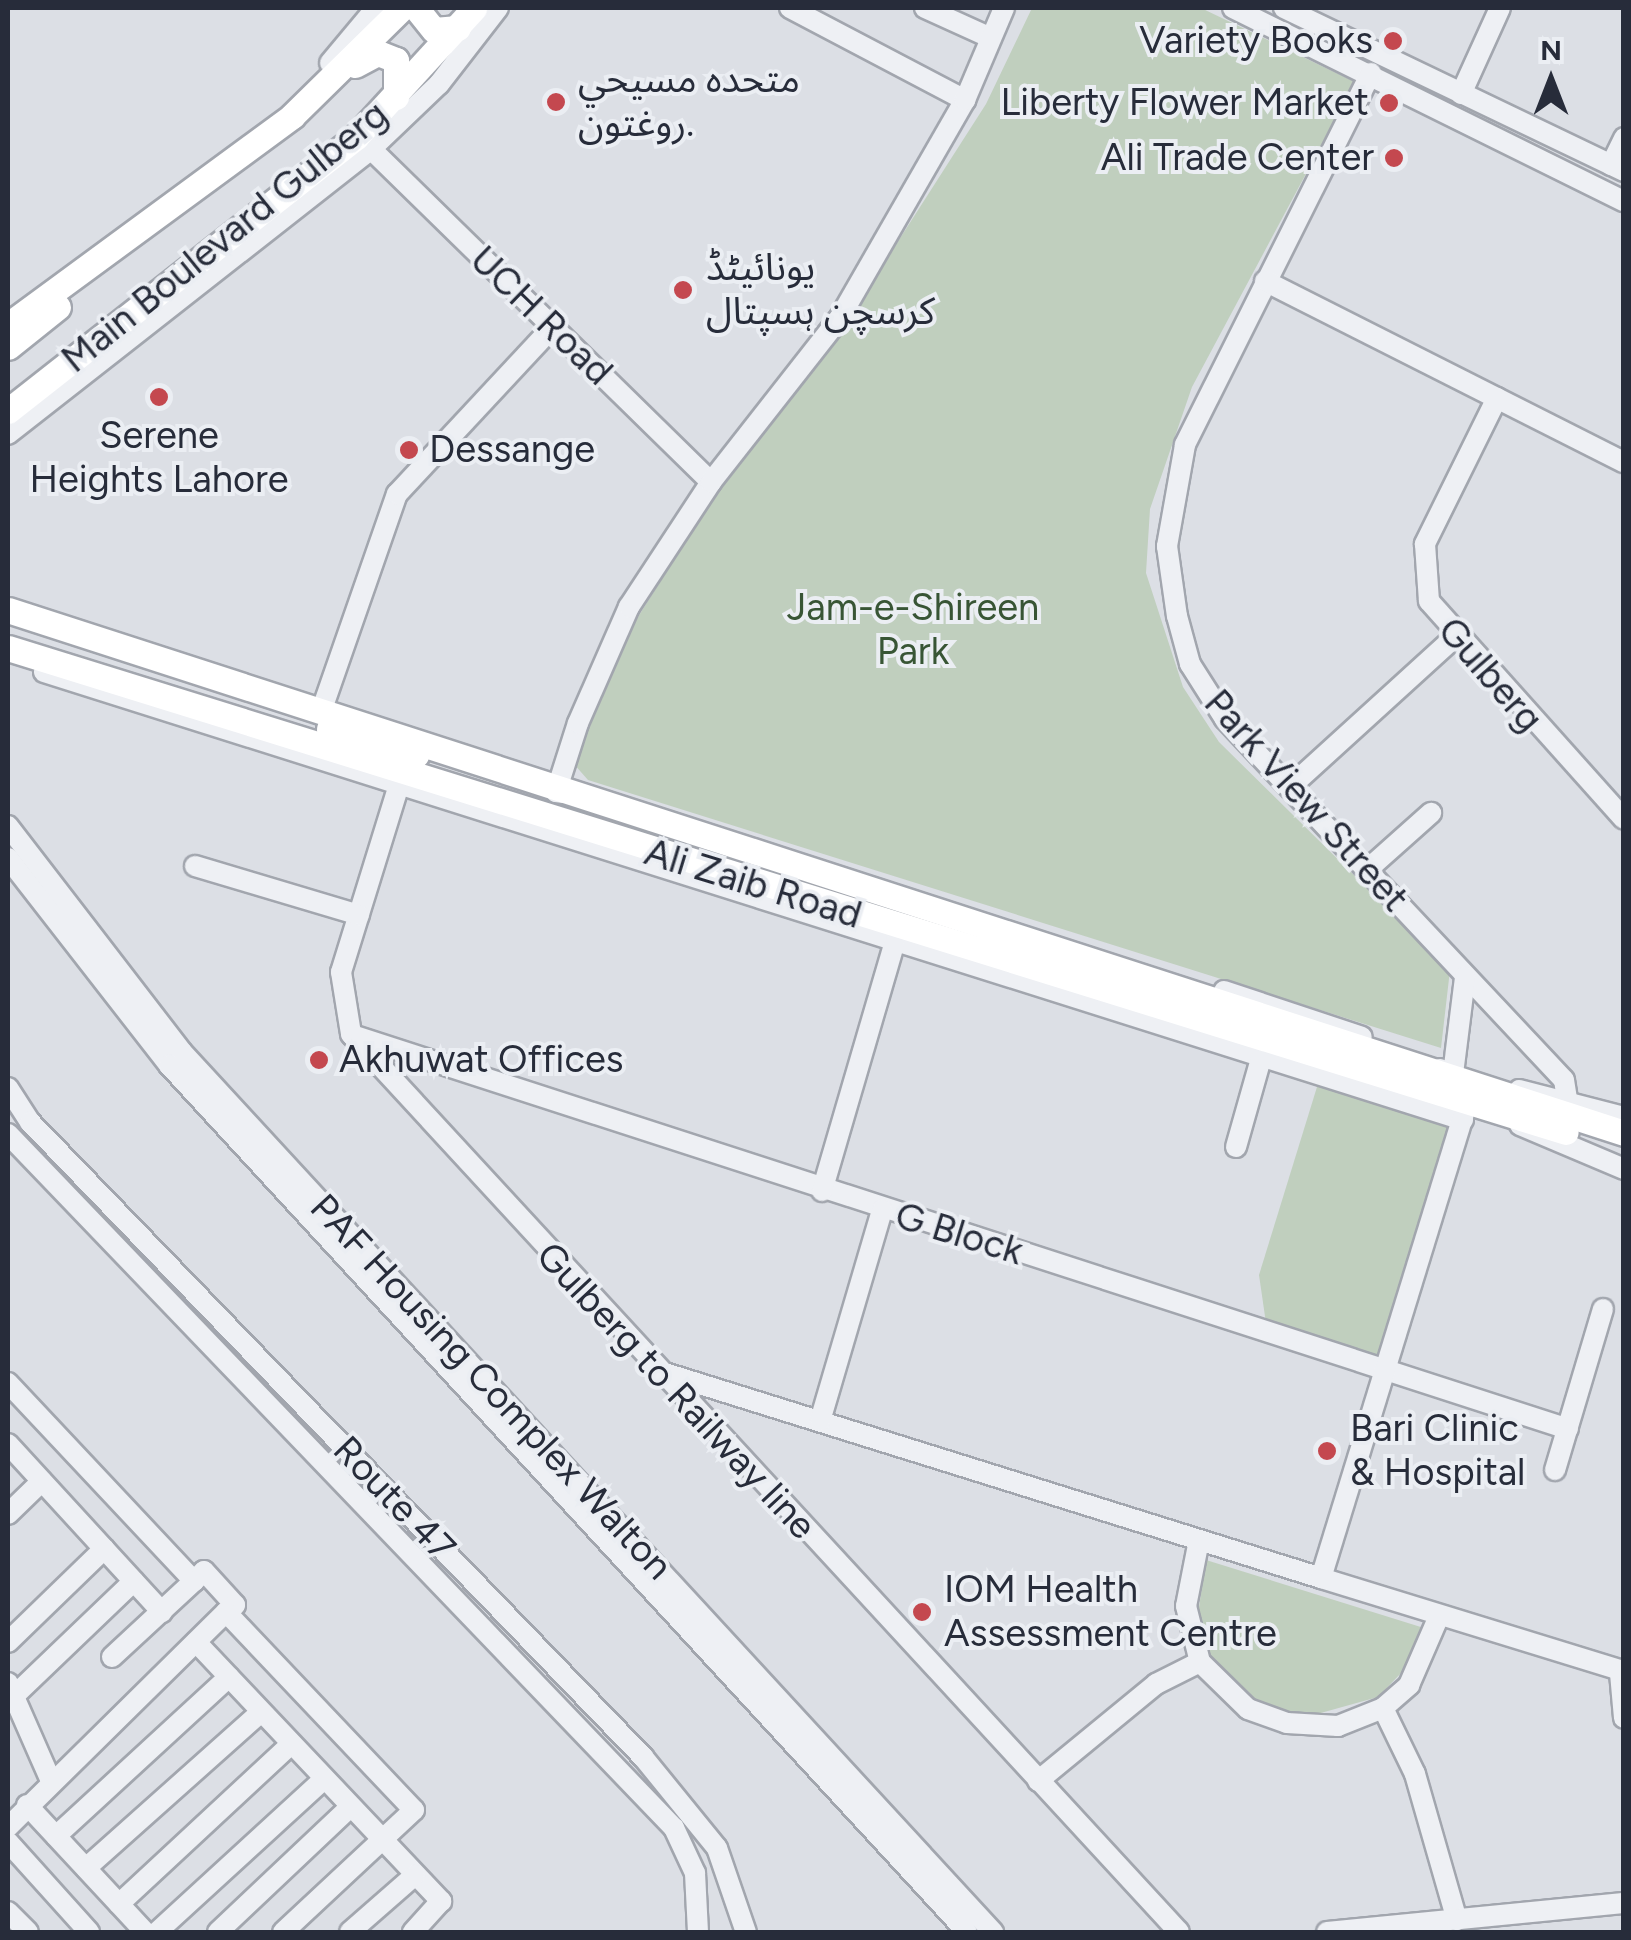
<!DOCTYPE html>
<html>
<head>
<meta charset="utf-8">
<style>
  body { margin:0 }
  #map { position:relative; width:1631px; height:1940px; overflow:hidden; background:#dcdfe5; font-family:Figtree,"Noto Sans Arabic",sans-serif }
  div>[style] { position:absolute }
  .green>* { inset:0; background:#c0cfbe }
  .roads { filter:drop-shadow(2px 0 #a2a6ae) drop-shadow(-2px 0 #a2a6ae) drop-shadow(0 2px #a2a6ae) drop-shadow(0 -2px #a2a6ae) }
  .minor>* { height:20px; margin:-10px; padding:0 10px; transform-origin:10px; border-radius:10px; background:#eef0f4 }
  .major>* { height:25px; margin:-12.5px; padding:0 12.5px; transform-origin:12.5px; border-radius:12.5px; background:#fff }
  .dots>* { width:28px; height:28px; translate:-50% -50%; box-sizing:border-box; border:5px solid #ebeef3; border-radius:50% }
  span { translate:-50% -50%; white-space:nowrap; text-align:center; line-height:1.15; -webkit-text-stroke:8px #ebeef3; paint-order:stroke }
  .poi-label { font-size:38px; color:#272c3a }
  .right { translate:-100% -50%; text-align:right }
  .left { translate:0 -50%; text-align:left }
  .street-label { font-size:38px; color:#272c3a }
  .park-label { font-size:38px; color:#385535 }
  .frame { position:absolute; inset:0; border:10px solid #272c3a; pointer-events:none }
  .north { position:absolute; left:1501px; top:30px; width:100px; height:100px; -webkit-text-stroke:8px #ebeef3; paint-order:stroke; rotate:0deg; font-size:28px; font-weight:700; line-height:40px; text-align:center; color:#272c3a }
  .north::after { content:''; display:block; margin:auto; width:35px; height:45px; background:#272c3a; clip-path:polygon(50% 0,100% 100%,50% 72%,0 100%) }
</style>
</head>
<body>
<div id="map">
  <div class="green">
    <div style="clip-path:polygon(1032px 8px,1201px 8px,1355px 82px,1192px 387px,1150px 509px,1146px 573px,1183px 687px,1219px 742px,1450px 970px,1441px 1048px,588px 780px,573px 763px,619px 647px,735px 463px,847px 321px,986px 104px)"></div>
    <div style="clip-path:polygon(1321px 1074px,1463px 1120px,1387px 1368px,1267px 1330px,1259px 1275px)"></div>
    <div style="clip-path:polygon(1206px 1560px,1424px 1628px,1404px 1670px,1378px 1697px,1310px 1716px,1287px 1713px,1243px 1693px,1208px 1658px,1196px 1627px)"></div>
  </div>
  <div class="roads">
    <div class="minor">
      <div style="left:790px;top:8px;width:198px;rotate:27.7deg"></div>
      <div style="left:925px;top:8px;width:72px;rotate:24.4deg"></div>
      <div style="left:1233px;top:8px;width:436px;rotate:26.3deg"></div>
      <div style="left:1284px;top:8px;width:377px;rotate:25.6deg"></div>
      <div style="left:330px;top:63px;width:72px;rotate:-50.1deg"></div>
      <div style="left:1371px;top:73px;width:416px;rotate:116.6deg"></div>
      <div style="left:1185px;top:445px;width:103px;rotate:100.1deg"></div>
      <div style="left:1167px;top:546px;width:71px;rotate:81.9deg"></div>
      <div style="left:1177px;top:616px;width:50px;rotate:74.8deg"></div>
      <div style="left:1190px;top:664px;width:65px;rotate:57.5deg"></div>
      <div style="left:1225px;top:719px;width:495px;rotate:46.8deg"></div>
      <div style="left:1564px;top:1080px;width:18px;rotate:81deg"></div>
      <div style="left:1461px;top:94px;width:94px;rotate:-65.6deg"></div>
      <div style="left:371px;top:149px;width:476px;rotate:44.4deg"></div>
      <div style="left:1611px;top:165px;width:30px;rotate:-64deg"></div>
      <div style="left:1265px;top:281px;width:402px;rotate:26.8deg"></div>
      <div style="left:1497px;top:398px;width:163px;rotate:116.3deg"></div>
      <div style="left:1425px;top:544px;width:57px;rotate:86deg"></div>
      <div style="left:1429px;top:601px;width:292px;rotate:48.2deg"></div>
      <div style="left:8px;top:434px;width:462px;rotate:-38.1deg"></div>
      <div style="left:371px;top:149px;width:94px;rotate:-43.7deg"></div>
      <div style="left:439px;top:84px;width:96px;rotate:-52.2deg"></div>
      <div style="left:44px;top:672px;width:1488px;rotate:17.52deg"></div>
      <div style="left:322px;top:709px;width:228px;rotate:-70.8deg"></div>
      <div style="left:397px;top:494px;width:227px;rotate:-47deg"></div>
      <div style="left:1290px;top:787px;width:224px;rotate:-42.3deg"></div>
      <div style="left:398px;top:788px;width:193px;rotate:107.2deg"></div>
      <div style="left:341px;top:972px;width:63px;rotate:80.8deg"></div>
      <div style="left:351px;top:1034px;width:1221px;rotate:47.32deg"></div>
      <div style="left:564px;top:793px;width:8px;rotate:-173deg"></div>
      <div style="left:556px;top:792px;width:72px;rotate:-72.3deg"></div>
      <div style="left:578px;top:723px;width:127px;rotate:-66.3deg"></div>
      <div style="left:629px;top:607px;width:149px;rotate:-56.7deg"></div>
      <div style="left:711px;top:482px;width:207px;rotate:-51.9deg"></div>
      <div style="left:839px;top:319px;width:253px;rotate:-60.1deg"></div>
      <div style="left:965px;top:100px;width:100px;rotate:-67deg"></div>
      <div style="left:8px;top:826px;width:285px;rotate:52.4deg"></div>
      <div style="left:182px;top:1052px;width:1197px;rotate:47.34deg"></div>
      <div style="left:8px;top:858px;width:262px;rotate:52.1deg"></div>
      <div style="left:169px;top:1065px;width:1178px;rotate:47.37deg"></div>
      <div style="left:195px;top:866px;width:171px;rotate:16.6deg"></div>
      <div style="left:1367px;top:870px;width:86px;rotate:-41.7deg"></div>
      <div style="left:1224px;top:991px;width:145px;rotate:18.4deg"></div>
      <div style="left:352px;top:1035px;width:1278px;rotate:17.95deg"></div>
      <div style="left:1440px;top:1069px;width:14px;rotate:21deg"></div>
      <div style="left:1453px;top:1074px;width:98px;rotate:-82.9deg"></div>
      <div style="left:8px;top:1088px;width:40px;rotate:57.1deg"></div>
      <div style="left:30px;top:1122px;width:883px;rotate:46.01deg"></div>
      <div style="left:643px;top:1757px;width:117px;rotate:50.9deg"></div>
      <div style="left:717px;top:1848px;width:89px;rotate:71deg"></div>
      <div style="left:1519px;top:1090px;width:108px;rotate:14.4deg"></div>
      <div style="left:1520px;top:1125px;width:113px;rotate:22.9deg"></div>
      <div style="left:8px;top:1134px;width:962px;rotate:46.18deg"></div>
      <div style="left:674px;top:1828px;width:50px;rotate:65deg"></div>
      <div style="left:695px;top:1873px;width:59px;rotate:87.1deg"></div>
      <div style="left:1236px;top:1147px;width:96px;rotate:-74.2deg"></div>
      <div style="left:822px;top:1191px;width:259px;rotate:-73.7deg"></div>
      <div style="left:655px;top:1370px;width:698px;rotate:17.34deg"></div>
      <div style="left:1321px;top:1578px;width:489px;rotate:-72.9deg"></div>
      <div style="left:8px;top:1383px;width:272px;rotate:46.8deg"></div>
      <div style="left:194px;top:1581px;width:14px;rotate:-45deg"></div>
      <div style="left:204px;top:1571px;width:46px;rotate:47.6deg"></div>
      <div style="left:235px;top:1605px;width:11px;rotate:142deg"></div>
      <div style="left:226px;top:1612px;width:273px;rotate:46.5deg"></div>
      <div style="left:414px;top:1810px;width:179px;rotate:137deg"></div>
      <div style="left:820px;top:1421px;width:220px;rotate:-73.6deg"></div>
      <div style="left:8px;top:1444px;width:228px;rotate:47.5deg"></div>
      <div style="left:1555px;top:1470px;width:168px;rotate:-73.4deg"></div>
      <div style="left:8px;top:1514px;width:47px;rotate:-44.1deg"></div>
      <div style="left:1199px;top:1540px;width:67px;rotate:101.1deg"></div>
      <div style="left:1186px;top:1606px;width:58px;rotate:76deg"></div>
      <div style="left:1200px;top:1662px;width:67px;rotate:44.4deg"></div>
      <div style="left:1248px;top:1709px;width:41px;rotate:19.7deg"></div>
      <div style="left:1287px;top:1723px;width:51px;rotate:3.4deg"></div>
      <div style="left:1338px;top:1726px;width:48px;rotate:-21.8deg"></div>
      <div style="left:1383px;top:1708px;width:35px;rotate:-41deg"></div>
      <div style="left:1409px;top:1685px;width:75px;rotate:-66.5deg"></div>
      <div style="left:1321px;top:1578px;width:317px;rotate:17.1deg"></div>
      <div style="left:8px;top:1642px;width:134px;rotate:-44.1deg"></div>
      <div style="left:196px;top:1642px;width:357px;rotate:46.6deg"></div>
      <div style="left:441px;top:1901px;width:42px;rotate:132.1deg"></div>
      <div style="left:112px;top:1657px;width:112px;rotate:-42.8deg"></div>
      <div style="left:1620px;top:1673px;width:45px;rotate:84.9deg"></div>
      <div style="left:8px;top:1683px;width:107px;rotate:66.3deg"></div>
      <div style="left:16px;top:1694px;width:163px;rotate:-43.8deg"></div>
      <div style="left:1383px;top:1708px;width:73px;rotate:64.1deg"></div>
      <div style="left:1415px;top:1774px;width:152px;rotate:74deg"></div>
      <div style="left:1038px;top:1781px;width:153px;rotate:-39.4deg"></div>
      <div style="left:1156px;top:1684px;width:49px;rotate:-26.6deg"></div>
      <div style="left:27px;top:1805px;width:173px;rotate:47.1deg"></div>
      <div style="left:8px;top:1827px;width:306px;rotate:-44.6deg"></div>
      <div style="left:56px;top:1836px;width:235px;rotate:-42.6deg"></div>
      <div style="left:8px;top:1842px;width:121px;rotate:48deg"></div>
      <div style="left:86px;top:1868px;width:234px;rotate:-41.7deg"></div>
      <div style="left:119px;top:1904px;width:235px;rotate:-42.9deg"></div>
      <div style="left:8px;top:1912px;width:28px;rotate:45deg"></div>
      <div style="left:157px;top:1932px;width:226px;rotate:-42.5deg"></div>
      <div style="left:218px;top:1932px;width:182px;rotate:-43.4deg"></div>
      <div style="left:350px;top:1932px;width:86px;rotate:-41.2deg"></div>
      <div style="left:1327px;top:1932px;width:298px;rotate:-5.6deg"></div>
    </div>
    <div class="major">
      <div style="left:416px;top:8px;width:28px;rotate:51deg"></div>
      <div style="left:434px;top:30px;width:24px;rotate:-5deg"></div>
      <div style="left:355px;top:65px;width:26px;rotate:-28deg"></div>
      <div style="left:378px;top:53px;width:19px;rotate:21deg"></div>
      <div style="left:396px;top:60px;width:37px;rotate:90deg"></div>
      <div style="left:8px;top:325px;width:353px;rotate:-36.3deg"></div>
      <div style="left:292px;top:116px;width:154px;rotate:-44.5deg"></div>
      <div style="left:8px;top:347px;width:64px;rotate:-38.7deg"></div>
      <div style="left:8px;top:411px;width:443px;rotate:-38.2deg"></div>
      <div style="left:356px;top:137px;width:175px;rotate:-47.5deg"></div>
      <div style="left:8px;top:610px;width:1699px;rotate:17.93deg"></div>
      <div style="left:8px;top:648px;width:1631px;rotate:17.26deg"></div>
      <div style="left:329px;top:729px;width:91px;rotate:16.6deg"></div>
    </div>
  </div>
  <div class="dots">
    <div style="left:1393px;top:41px;background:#c4484f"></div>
    <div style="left:556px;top:102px;background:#c4484f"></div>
    <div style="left:1389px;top:103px;background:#c4484f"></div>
    <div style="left:1394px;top:158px;background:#c4484f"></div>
    <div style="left:683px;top:290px;background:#c4484f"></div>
    <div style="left:159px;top:397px;background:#c4484f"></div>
    <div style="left:409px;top:450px;background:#c4484f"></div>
    <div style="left:319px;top:1060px;background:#c4484f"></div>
    <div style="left:1327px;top:1451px;background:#c4484f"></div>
    <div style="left:922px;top:1612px;background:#c4484f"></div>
  </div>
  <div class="poi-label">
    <span class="right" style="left:1373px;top:41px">Variety Books</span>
    <span class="left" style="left:578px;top:102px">متحده مسیحي<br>روغتون.</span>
    <span class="right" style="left:1369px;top:103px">Liberty Flower Market</span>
    <span class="right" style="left:1374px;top:158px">Ali Trade Center</span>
    <span class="left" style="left:706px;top:290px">یونائیٹڈ<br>کرسچن ہسپتال</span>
    <span style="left:159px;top:458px">Serene<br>Heights Lahore</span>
    <span class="left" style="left:429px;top:450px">Dessange</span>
    <span class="left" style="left:339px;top:1060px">Akhuwat Offices</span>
    <span class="left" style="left:1350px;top:1451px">Bari Clinic<br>&amp; Hospital</span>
    <span class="left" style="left:944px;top:1612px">IOM Health<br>Assessment Centre</span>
  </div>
  <div class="street-label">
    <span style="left:225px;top:237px;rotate:-39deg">Main Boulevard Gulberg</span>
    <span style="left:541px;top:316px;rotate:44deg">UCH Road</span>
    <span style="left:1490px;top:675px;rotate:49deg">Gulberg</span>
    <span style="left:1306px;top:801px;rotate:48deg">Park View Street</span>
    <span style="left:753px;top:884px;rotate:17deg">Ali Zaib Road</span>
    <span style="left:959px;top:1234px;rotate:17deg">G Block</span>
    <span style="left:491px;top:1387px;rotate:47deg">PAF Housing Complex Walton</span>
    <span style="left:676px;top:1391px;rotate:47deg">Gulberg to Railway line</span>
    <span style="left:394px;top:1499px;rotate:46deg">Route 47</span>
  </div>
  <div class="park-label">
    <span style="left:913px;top:630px">Jam-e-Shireen<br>Park</span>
  </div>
  <div class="frame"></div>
  <div class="north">N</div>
</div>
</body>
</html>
